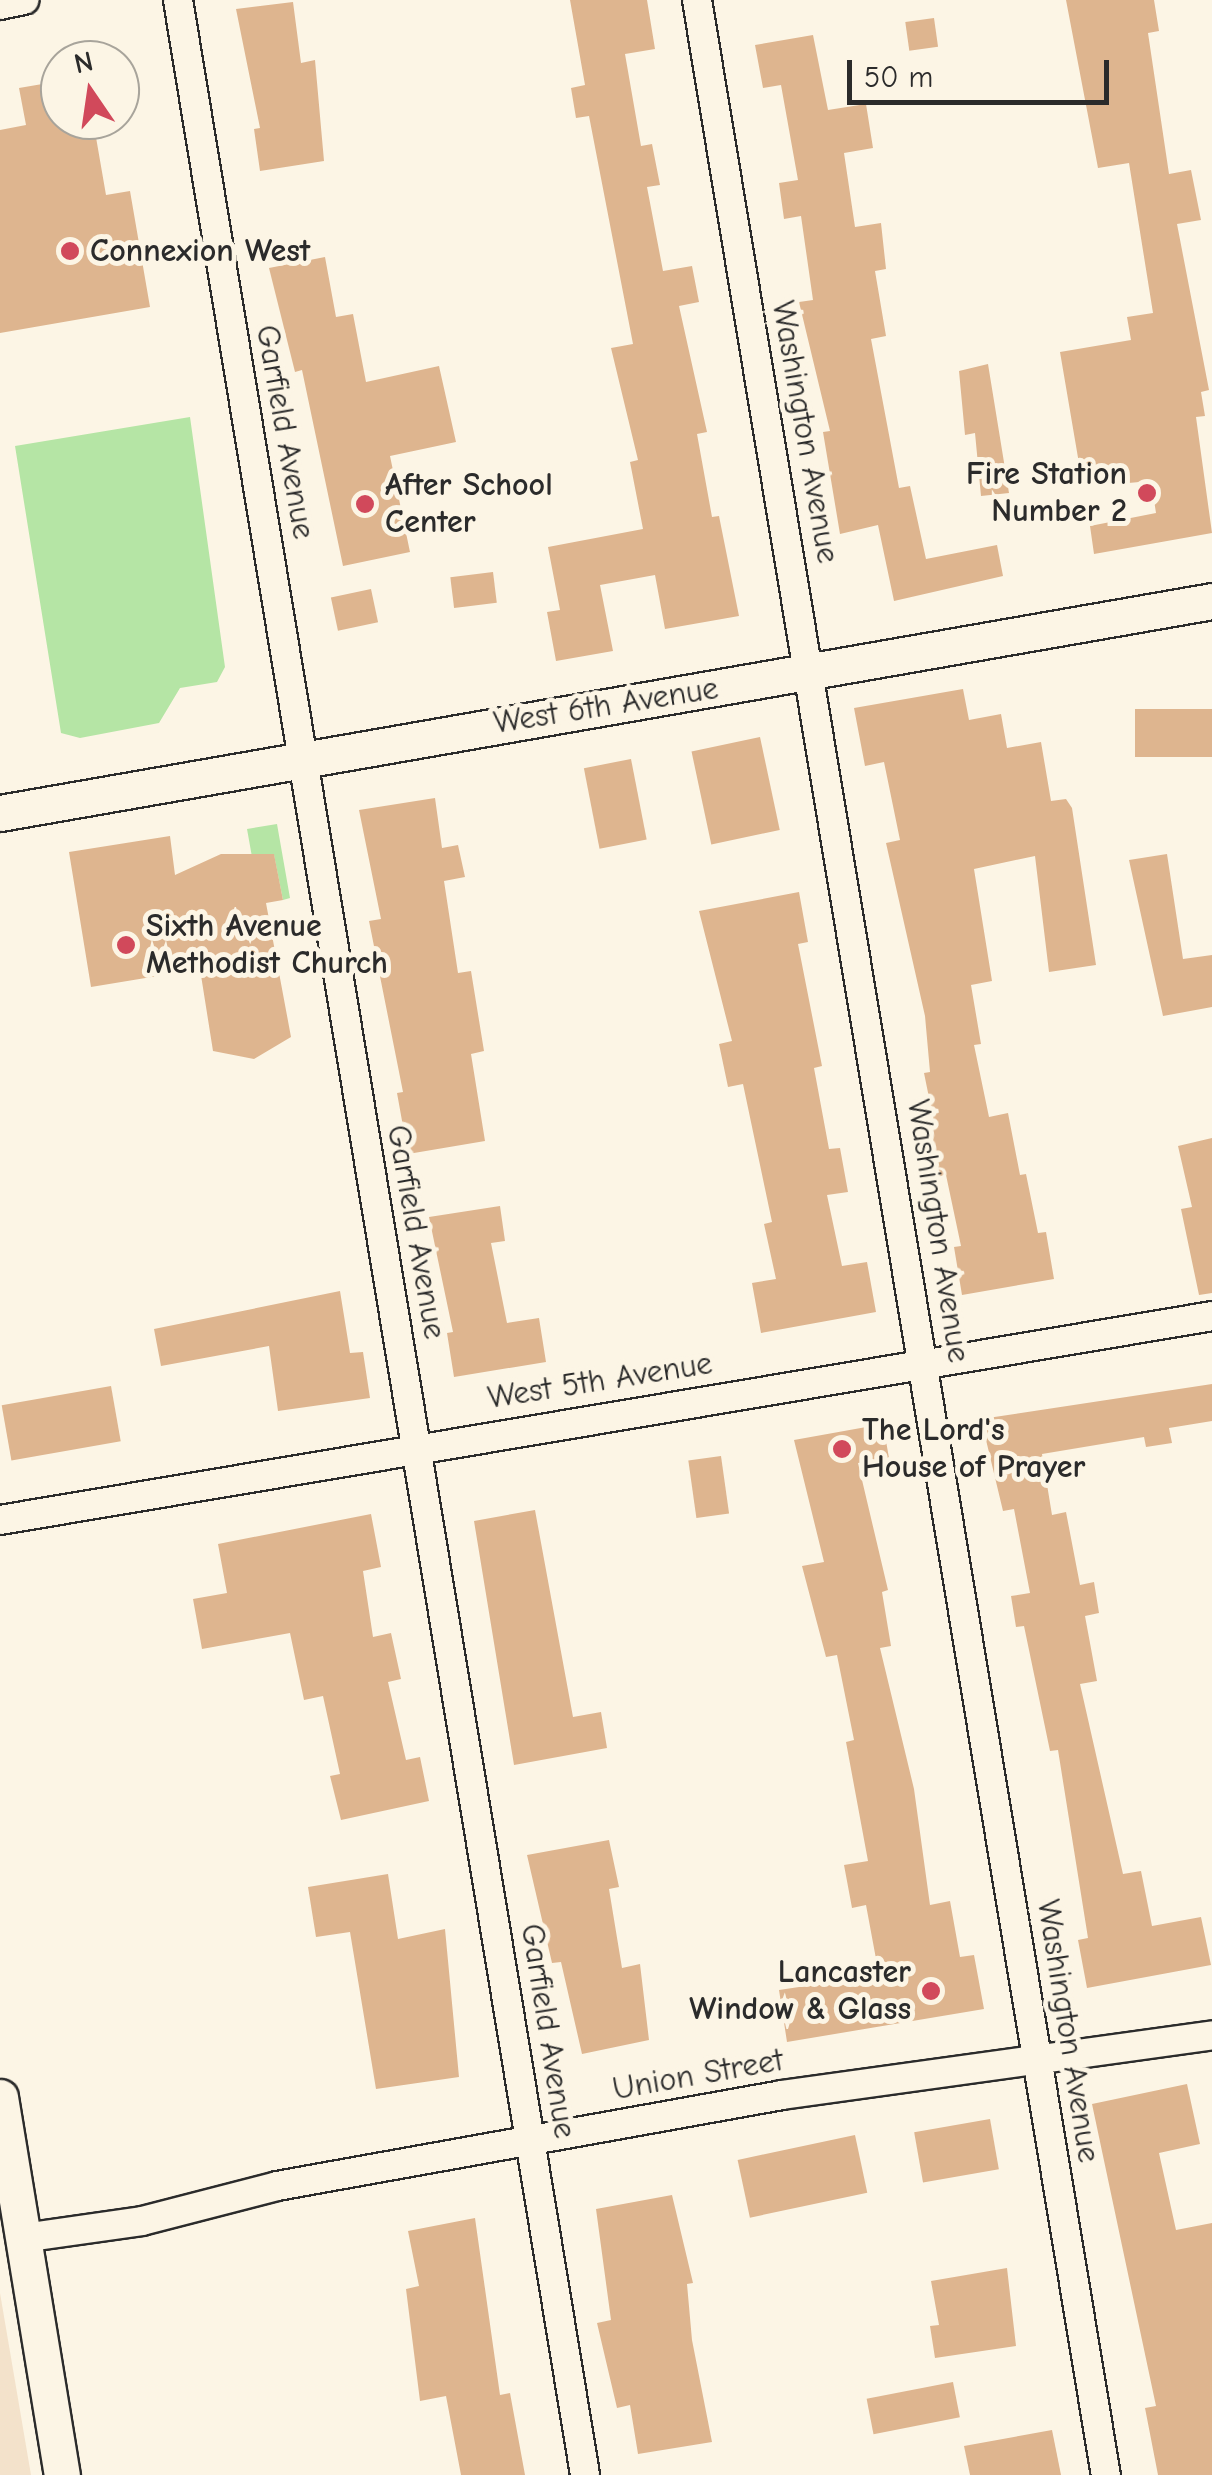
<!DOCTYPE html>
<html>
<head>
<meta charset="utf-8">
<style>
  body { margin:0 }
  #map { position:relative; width:1212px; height:2475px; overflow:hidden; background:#fcf5e5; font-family:"Comic Neue",sans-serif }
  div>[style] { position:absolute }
  .built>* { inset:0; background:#f3e2cb }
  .green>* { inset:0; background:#b5e5a5 }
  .building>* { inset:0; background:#deb58f; transform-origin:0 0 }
  .roads { filter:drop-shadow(2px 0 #2b2b2b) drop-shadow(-2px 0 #2b2b2b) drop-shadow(0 2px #2b2b2b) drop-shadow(0 -2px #2b2b2b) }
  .minor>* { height:28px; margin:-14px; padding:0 14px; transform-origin:14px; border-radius:14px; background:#fcf5e5 }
  .tertiary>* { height:35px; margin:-17.5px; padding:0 17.5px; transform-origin:17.5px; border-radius:17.5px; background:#fcf5e5 }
  .dots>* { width:28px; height:28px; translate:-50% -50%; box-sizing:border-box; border:5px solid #fcf5e5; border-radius:50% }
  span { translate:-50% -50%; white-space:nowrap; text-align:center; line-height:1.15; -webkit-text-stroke:10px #fcf5e5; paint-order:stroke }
  .poi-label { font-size:32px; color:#2b2b2b; font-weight:700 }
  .left { translate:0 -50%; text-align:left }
  .right { translate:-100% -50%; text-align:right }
  .street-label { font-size:32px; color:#2b2b2b }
  .north { position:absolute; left:40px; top:40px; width:100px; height:100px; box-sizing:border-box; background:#fcf5e5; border:2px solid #a8a49b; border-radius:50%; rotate:347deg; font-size:28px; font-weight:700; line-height:40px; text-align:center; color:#2b2b2b }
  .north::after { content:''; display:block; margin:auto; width:35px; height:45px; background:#d1495b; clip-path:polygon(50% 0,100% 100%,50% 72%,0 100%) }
  .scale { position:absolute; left:847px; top:60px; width:262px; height:45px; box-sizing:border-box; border:5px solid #2b2b2b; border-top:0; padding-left:12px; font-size:30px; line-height:35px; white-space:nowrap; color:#2b2b2b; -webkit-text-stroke:8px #fcf5e5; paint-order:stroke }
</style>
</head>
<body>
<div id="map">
  <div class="built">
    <div style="clip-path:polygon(0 2293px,31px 2475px,0 2475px)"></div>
  </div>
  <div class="green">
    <div style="clip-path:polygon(190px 417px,225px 667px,217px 682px,180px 688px,159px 723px,80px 738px,61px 733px,15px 446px)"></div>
    <div style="clip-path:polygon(277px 824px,290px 898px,283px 900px,274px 855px,252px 857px,247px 829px)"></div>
  </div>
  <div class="building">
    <div style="clip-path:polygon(570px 0,647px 0,655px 49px,625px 54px,641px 146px,652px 144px,660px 185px,647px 187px,663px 271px,692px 266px,699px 302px,679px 306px,707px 432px,697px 434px,712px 517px,719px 516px,739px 616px,665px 629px,655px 575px,600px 585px,613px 651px,556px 661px,547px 612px,560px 610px,548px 547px,643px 529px,630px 462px,638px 460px,611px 348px,633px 344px,589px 116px,576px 118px,571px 88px,585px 85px)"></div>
    <div style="clip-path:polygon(1066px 0,1154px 0,1159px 31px,1148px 33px,1169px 174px,1191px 170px,1201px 220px,1177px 224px,1209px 390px,1201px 392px,1205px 416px,1196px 417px,1212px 533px,1094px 554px,1090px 526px,1156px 513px,1151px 481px,1083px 487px,1060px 352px,1131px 340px,1127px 317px,1153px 313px,1129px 163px,1098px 168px)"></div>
    <div style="clip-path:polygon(293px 2px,301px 63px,315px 60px,324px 161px,260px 171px,254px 129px,260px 128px,236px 9px)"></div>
    <div style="left:934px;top:18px;width:29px;height:29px;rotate:82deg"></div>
    <div style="clip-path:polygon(813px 35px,828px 110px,866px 104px,873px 148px,844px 153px,855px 227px,881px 223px,886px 269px,875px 271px,886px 336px,871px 339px,899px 488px,910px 486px,926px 559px,997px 545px,1003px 576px,894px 601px,878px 525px,840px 534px,823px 432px,830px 431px,799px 302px,813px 300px,801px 216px,784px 219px,779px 183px,798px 180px,781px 85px,763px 88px,755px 45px)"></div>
    <div style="clip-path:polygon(60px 81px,60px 120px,93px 120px,106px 195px,130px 191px,150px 307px,0 333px,0 130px,26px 125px,19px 88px)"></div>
    <div style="clip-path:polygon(325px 257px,336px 317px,353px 314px,366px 382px,439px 366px,456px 442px,390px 456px,410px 552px,343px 566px,302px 370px,295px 372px,269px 268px)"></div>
    <div style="clip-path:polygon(988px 364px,1009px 493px,981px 496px,975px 433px,965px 435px,959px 371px)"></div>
    <div style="left:493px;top:572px;width:31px;height:43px;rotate:83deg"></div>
    <div style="left:371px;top:589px;width:34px;height:41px;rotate:78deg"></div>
    <div style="clip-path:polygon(963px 689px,969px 720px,1001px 714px,1007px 748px,1041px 742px,1051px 801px,1066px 799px,1072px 808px,1096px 965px,1049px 972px,1035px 856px,974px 869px,992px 981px,971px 985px,981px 1044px,974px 1045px,989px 1117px,1008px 1113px,1020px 1175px,1026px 1174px,1038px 1233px,1046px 1232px,1054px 1279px,962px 1295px,954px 1247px,961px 1246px,946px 1175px,936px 1177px,927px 1129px,935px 1127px,924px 1073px,930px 1072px,925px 1016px,886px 843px,900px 840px,884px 762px,865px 766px,854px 708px)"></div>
    <div style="left:1212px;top:709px;width:48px;height:77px;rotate:90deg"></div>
    <div style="left:760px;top:737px;width:95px;height:70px;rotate:78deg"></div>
    <div style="left:631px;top:759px;width:82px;height:48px;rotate:79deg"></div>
    <div style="clip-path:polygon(435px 798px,442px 848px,458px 845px,465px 877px,444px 881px,458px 973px,471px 971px,484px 1051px,471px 1054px,485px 1141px,408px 1154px,397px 1093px,403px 1092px,369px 921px,381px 919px,359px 810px)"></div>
    <div style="clip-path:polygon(170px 836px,175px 875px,221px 854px,274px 854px,283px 900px,266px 903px,291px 1037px,254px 1059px,213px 1051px,200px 969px,91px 987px,69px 852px)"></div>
    <div style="clip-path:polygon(1167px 854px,1183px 959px,1212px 955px,1212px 1007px,1163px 1016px,1129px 860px)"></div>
    <div style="clip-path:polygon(799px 892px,808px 942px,798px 944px,822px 1066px,814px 1068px,829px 1149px,840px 1148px,848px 1192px,827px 1195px,842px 1266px,867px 1262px,876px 1312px,761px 1333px,752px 1283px,776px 1279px,764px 1224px,772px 1222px,743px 1084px,728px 1087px,719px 1044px,732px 1041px,699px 911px)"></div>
    <div style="clip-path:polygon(1212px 1138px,1212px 1293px,1199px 1295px,1181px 1209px,1192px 1207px,1178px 1146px)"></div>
    <div style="clip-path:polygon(500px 1206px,505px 1241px,491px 1243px,507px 1323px,539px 1318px,546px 1362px,454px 1377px,447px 1333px,453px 1332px,429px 1217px)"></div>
    <div style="clip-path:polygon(340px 1291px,350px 1353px,363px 1352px,370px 1398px,278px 1411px,269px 1346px,161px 1366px,154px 1329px)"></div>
    <div style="clip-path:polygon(1212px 1384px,1212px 1421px,1169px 1428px,1172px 1443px,1146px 1447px,1144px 1437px,1042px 1454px,1052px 1515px,1066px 1512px,1080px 1585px,1094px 1582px,1099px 1613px,1085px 1616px,1097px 1681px,1080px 1684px,1123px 1874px,1141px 1871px,1152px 1926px,1201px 1917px,1211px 1965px,1087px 1988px,1078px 1940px,1088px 1938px,1058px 1750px,1050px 1751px,1024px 1626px,1016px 1627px,1011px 1596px,1030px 1593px,1014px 1509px,1003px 1511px,981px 1419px)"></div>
    <div style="left:111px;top:1386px;width:56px;height:111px;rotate:80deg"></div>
    <div style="clip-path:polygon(883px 1424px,889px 1458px,858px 1463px,888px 1590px,882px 1592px,891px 1646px,880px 1648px,914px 1789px,930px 1905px,950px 1901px,960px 1957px,974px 1955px,984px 2009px,787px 2042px,779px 1990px,879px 1975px,866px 1905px,852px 1908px,844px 1865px,868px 1861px,846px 1742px,854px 1740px,837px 1655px,826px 1657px,802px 1566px,824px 1562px,794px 1440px)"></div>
    <div style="left:721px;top:1456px;width:58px;height:33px;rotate:82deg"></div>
    <div style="clip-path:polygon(535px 1510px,573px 1717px,601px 1712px,607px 1748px,514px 1765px,474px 1521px)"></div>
    <div style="clip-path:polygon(371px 1514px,381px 1567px,363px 1571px,373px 1637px,391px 1633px,401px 1679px,388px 1682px,406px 1760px,420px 1757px,429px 1801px,341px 1820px,330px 1776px,340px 1774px,323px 1696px,304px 1700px,290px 1633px,202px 1649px,193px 1599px,227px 1593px,218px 1544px)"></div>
    <div style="clip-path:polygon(609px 1840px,619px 1887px,609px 1889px,622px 1968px,640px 1964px,649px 2040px,582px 2054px,561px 1962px,552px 1963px,527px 1855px)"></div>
    <div style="clip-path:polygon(388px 1874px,398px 1939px,445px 1929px,459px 2077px,376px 2089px,350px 1932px,316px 1937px,308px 1887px)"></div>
    <div style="clip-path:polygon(1187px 2084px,1200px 2144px,1159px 2153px,1176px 2230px,1212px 2223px,1212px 2475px,1158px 2475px,1145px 2408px,1156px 2406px,1092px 2104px)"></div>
    <div style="left:990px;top:2119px;width:51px;height:77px;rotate:80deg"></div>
    <div style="left:855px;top:2135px;width:59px;height:120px;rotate:78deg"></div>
    <div style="clip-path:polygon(672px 2195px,693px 2283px,687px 2284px,692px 2340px,712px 2442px,638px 2454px,630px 2405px,617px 2408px,597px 2323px,611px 2320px,596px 2209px)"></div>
    <div style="clip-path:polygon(475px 2218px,500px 2395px,510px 2393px,525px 2475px,461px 2475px,446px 2396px,420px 2401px,406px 2289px,419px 2286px,408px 2231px)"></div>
    <div style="clip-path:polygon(1007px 2268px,1016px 2346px,935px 2358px,930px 2326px,939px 2325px,931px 2281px)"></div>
    <div style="left:953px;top:2382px;width:36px;height:88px;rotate:79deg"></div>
    <div style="clip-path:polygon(1052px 2430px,1061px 2475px,970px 2475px,964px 2446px)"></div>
  </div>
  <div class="roads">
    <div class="minor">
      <div style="left:178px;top:0;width:2508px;rotate:80.66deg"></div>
      <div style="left:697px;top:0;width:2509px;rotate:80.62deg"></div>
      <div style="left:0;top:5px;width:25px;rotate:-12deg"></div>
      <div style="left:0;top:1520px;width:1229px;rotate:-9.55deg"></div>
      <div style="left:23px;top:2238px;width:120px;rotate:-8.1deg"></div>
      <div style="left:142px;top:2221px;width:139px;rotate:-14.5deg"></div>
      <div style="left:277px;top:2186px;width:513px;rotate:-10.21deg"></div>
      <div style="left:782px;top:2095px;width:434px;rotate:-7.9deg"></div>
    </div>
    <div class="tertiary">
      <div style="left:0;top:813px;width:1230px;rotate:-9.92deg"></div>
      <div style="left:0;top:2097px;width:383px;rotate:80.7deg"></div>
    </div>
  </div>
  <div class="dots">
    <div style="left:70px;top:251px;background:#d1495b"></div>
    <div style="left:1147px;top:493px;background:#d1495b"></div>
    <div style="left:365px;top:504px;background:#d1495b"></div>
    <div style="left:126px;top:945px;background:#d1495b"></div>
    <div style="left:842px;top:1449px;background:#d1495b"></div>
    <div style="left:931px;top:1991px;background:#d1495b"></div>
  </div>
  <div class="poi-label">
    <span class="left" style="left:90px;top:251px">Connexion West</span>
    <span class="right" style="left:1127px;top:493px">Fire Station<br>Number 2</span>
    <span class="left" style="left:385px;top:504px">After School<br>Center</span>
    <span class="left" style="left:146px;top:945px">Sixth Avenue<br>Methodist Church</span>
    <span class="left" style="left:862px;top:1449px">The Lord's<br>House of Prayer</span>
    <span class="right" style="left:911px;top:1991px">Lancaster<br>Window &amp; Glass</span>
  </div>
  <div class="street-label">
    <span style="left:285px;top:432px;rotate:80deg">Garfield Avenue</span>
    <span style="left:805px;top:432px;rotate:80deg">Washington Avenue</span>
    <span style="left:606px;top:706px;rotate:-9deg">West 6th Avenue</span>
    <span style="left:938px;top:1231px;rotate:81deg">Washington Avenue</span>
    <span style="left:416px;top:1232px;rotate:80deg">Garfield Avenue</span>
    <span style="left:600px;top:1381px;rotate:-9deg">West 5th Avenue</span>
    <span style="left:548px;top:2031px;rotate:81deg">Garfield Avenue</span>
    <span style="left:1068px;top:2031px;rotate:81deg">Washington Avenue</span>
    <span style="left:698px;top:2075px;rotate:-10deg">Union Street</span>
  </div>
  <div class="north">N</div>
  <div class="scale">50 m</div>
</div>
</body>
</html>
